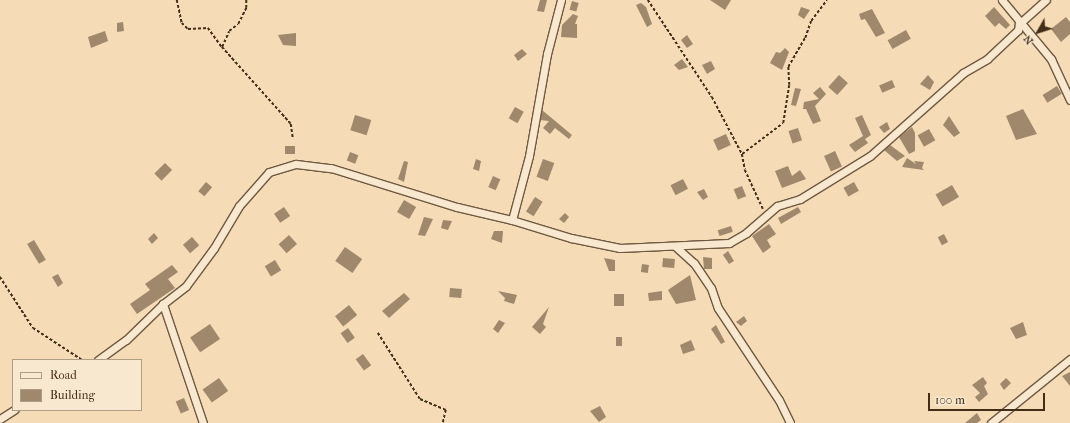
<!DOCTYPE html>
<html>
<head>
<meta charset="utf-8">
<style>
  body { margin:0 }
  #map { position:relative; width:1070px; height:423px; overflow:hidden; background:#f5dcb7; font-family:"IM FELL French Canon",serif }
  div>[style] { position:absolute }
  .building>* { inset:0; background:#9f886b; transform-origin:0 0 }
  .path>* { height:1.5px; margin-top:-0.75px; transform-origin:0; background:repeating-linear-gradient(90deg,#422d18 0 3px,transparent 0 5px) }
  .roads { filter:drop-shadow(1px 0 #6f5940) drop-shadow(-1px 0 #6f5940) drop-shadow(0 1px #6f5940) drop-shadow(0 -1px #6f5940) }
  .minor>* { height:7px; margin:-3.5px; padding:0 3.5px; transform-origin:3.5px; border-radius:3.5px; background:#f8e8d0 }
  span { translate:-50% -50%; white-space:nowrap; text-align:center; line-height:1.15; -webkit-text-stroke:3px #f8e8d0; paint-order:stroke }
  .legend { position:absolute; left:12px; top:359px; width:130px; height:52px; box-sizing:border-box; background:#f8e8d0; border:1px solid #af9d86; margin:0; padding:5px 7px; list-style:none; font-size:12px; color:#422d18 }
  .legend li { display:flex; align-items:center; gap:8px; height:20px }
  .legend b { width:20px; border:1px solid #af9d86 }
  .north { position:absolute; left:1018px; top:12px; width:40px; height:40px; -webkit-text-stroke:3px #f8e8d0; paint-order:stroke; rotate:231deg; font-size:11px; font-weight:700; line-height:16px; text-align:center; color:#422d18 }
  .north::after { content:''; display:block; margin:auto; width:14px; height:18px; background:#422d18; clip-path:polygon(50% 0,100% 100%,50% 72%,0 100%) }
  .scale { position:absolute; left:928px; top:393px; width:117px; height:18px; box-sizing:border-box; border:2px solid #422d18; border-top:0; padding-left:5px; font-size:12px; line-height:14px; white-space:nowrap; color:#422d18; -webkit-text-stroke:3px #f8e8d0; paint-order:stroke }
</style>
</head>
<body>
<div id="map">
  <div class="building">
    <div style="clip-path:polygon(540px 0,547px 0,544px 12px,537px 11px)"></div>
    <div style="clip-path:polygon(710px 0,731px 0,725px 10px)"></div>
    <div style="left:572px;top:1px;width:7px;height:9px;rotate:16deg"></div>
    <div style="clip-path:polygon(641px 3px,646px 7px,652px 24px,647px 27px,636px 5px)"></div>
    <div style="clip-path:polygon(801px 7px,810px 10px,804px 19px,798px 15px)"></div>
    <div style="clip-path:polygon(994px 7px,1010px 25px,1006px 29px,999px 23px,995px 27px,985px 16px)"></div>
    <div style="clip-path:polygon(872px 9px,885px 33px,876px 37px,865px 19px,861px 20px,859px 14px)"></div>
    <div style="clip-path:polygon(573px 14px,578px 16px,575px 24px,577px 24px,577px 38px,561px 37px,562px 25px)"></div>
    <div style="clip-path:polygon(1066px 17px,1070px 22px,1070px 34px,1061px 42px,1051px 29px)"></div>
    <div style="clip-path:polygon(123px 22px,124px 31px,117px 32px,117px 23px)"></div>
    <div style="left:906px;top:30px;width:10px;height:21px;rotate:61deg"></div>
    <div style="clip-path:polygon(105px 31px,108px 41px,91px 48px,88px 37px)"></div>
    <div style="clip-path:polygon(296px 33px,296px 46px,283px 45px,278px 35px)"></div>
    <div style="clip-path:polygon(687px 35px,693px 44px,687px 48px,681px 40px)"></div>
    <div style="clip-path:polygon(785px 48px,789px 52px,782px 70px,770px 63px,776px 52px,780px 53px)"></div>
    <div style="clip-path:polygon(522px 49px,527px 54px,518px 61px,514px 55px)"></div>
    <div style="clip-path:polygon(682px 59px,688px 67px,679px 70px,674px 65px)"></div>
    <div style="clip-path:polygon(711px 61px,715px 69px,707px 74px,702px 65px)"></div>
    <div style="left:839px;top:75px;width:12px;height:16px;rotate:42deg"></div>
    <div style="clip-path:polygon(928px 75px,934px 82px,930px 90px,920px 84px)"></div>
    <div style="left:892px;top:80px;width:8px;height:14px;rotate:67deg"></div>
    <div style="left:1057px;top:86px;width:9px;height:17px;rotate:58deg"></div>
    <div style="clip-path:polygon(820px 87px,826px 94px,815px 106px,821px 121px,813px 124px,806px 109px,803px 109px,804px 102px,819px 99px,813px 93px)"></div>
    <div style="clip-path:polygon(795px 88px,801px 89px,796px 106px,791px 105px)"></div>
    <div style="left:515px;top:107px;width:10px;height:13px;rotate:29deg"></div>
    <div style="clip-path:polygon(1023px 109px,1037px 134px,1016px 140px,1006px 116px)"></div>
    <div style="clip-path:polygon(542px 110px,572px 135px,569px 139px,555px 128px,550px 134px,543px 128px,549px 121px,540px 120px)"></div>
    <div style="left:355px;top:115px;width:17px;height:16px;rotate:17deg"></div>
    <div style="clip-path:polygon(862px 115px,871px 135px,865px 139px,868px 143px,855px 152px,849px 145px,863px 136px,855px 118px)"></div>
    <div style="clip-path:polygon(949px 116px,960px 133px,954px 137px,943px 125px)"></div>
    <div style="clip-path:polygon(887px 122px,890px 129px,884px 133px,879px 127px)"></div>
    <div style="clip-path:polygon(912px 127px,915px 133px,915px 151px,909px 154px,899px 137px)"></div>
    <div style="left:798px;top:128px;width:13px;height:10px;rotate:72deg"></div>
    <div style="left:929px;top:129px;width:13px;height:13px;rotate:61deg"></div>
    <div style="left:726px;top:134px;width:12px;height:14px;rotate:66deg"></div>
    <div style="clip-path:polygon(890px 145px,905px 156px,897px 161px,884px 150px)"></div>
    <div style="left:285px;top:146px;width:10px;height:8px"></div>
    <div style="left:835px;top:151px;width:17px;height:12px;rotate:66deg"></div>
    <div style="left:350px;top:152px;width:9px;height:9px;rotate:21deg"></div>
    <div style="clip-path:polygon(907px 158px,916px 164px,914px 161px,924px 162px,922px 168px,924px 170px,902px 167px)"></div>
    <div style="clip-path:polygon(476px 159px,481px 161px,479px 171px,473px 169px)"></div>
    <div style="left:543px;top:159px;width:12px;height:19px;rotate:20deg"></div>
    <div style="clip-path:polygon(404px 161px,408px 162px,404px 182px,398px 179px)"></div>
    <div style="left:165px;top:163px;width:10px;height:15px;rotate:45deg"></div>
    <div style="clip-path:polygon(788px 166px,792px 176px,800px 170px,806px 179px,782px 188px,775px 171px)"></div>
    <div style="left:493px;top:176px;width:8px;height:12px;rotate:23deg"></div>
    <div style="left:683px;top:179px;width:11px;height:14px;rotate:63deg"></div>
    <div style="left:206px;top:182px;width:8px;height:12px;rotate:40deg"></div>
    <div style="left:854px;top:182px;width:10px;height:12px;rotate:61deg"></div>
    <div style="left:952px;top:185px;width:14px;height:19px;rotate:60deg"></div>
    <div style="left:742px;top:186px;width:11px;height:9px;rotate:68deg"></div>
    <div style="clip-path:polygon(704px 189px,708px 197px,703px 200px,697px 192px)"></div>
    <div style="left:535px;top:197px;width:9px;height:17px;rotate:32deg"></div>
    <div style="left:404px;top:200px;width:14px;height:14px;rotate:30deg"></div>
    <div style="left:284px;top:207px;width:11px;height:12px;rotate:56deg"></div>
    <div style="clip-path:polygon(798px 207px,801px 212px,781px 224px,778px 218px)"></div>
    <div style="clip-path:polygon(565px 213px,569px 217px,564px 223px,559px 219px)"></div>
    <div style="clip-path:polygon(424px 217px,433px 219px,425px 236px,418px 235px)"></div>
    <div style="clip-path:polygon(443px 220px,452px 221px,448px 230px,441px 228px)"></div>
    <div style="clip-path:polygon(769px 224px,776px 234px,767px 240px,771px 247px,763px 253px,752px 236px)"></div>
    <div style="left:731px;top:226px;width:6px;height:14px;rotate:72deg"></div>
    <div style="clip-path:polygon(494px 231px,503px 231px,502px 243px,491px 239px)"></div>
    <div style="clip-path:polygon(154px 233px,158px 238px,152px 244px,148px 239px)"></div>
    <div style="left:944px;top:234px;width:9px;height:7px;rotate:63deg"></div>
    <div style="left:289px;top:235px;width:12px;height:14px;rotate:48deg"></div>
    <div style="left:192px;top:237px;width:11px;height:12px;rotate:49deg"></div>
    <div style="left:34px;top:240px;width:23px;height:8px;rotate:59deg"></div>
    <div style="left:345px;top:247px;width:21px;height:17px;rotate:35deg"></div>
    <div style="clip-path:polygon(728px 251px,734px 261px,729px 264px,723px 255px)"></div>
    <div style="clip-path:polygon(703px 257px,712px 258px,712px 269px,704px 269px)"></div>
    <div style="clip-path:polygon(604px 258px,615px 260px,615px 271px,609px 271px)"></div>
    <div style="left:663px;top:258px;width:12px;height:9px;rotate:5deg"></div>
    <div style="left:275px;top:260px;width:12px;height:12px;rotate:59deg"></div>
    <div style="left:642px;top:264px;width:7px;height:8px;rotate:8deg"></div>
    <div style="clip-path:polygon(172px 265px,178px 272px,168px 279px,175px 288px,137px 314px,130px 304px,150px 290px,145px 284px)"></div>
    <div style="clip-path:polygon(58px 274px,63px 283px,58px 287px,52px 277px)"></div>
    <div style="clip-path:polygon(690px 275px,696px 300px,676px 304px,668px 290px)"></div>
    <div style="left:450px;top:288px;width:12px;height:9px;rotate:5deg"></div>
    <div style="clip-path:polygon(498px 291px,517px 295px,514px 304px,504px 301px,505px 298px)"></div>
    <div style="clip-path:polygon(662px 291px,662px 300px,649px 301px,648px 293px)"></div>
    <div style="clip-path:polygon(404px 293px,410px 299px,389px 318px,382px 311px)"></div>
    <div style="left:614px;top:294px;width:10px;height:12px"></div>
    <div style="left:349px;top:305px;width:13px;height:18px;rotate:51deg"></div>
    <div style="clip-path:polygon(549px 307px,543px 324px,546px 327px,540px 334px,532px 327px)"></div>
    <div style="clip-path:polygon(744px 316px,747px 321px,741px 326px,736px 322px)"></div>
    <div style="clip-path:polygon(499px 320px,505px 323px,498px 333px,493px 329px)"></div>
    <div style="clip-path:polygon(1023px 322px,1027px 335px,1016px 339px,1010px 328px)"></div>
    <div style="left:210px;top:324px;width:18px;height:24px;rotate:56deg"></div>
    <div style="clip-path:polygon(716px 325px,725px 342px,721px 344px,711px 329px)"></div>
    <div style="left:348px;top:328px;width:12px;height:9px;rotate:55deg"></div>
    <div style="left:616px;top:337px;width:6px;height:9px"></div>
    <div style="clip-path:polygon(691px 340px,695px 350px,683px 354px,680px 345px)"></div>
    <div style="left:363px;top:354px;width:14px;height:9px;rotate:54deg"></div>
    <div style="clip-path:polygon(1070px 372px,1070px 386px,1062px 376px)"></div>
    <div style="clip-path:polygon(983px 377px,987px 383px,984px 386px,988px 394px,979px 402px,975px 397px,980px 393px,972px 385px)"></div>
    <div style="left:219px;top:378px;width:16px;height:20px;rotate:55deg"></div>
    <div style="clip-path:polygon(1006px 378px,1011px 383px,1004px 390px,1000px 384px)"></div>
    <div style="left:184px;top:398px;width:13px;height:9px;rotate:67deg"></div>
    <div style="clip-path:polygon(600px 406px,606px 417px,599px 422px,590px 411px)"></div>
    <div style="clip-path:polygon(977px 413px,981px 420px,977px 423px,965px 423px)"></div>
  </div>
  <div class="path">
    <div style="left:177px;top:0;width:24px;rotate:78deg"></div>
    <div style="left:182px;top:23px;width:8px;rotate:45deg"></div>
    <div style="left:188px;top:29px;width:20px;rotate:-3deg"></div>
    <div style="left:208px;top:28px;width:24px;rotate:54deg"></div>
    <div style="left:222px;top:47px;width:103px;rotate:48.1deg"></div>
    <div style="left:291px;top:124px;width:14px;rotate:82deg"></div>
    <div style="left:648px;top:0;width:116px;rotate:56.6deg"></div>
    <div style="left:712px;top:97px;width:64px;rotate:62.2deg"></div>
    <div style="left:742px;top:154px;width:16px;rotate:79deg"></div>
    <div style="left:745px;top:170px;width:43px;rotate:65.2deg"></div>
    <div style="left:222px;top:47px;width:17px;rotate:-66deg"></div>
    <div style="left:229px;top:31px;width:11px;rotate:-38deg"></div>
    <div style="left:238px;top:24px;width:18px;rotate:-63deg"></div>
    <div style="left:246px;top:8px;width:8px;rotate:-90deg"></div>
    <div style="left:742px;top:154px;width:51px;rotate:-37.1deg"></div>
    <div style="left:783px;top:123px;width:38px;rotate:-81deg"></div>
    <div style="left:789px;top:85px;width:18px;rotate:-93deg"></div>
    <div style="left:788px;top:67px;width:34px;rotate:-60deg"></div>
    <div style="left:805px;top:38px;width:18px;rotate:-71deg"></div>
    <div style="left:811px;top:21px;width:26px;rotate:-53deg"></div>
    <div style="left:0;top:277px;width:61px;rotate:57.1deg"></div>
    <div style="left:33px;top:328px;width:59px;rotate:33.1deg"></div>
    <div style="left:378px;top:333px;width:78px;rotate:57.5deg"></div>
    <div style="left:420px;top:399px;width:28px;rotate:23deg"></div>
    <div style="left:446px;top:410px;width:13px;rotate:103deg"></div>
  </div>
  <div class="roads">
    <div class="minor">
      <div style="left:1002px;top:0;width:77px;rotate:50.3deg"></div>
      <div style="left:1051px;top:59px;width:45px;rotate:65.1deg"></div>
      <div style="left:512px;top:220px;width:62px;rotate:17deg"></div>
      <div style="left:571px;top:238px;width:50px;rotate:11.5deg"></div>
      <div style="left:620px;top:248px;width:109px;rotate:-2.6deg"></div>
      <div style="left:729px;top:243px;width:20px;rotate:-30deg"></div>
      <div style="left:746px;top:233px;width:41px;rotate:-41.1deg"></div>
      <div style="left:777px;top:206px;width:24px;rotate:-17deg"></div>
      <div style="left:800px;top:199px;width:82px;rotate:-31.6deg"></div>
      <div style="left:870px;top:156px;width:125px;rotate:-41.7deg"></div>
      <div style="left:963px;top:73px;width:28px;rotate:-30deg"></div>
      <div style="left:987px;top:59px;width:42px;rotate:-43.1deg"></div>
      <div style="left:1018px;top:30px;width:6px;rotate:-81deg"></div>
      <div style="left:1019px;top:24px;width:36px;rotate:-42deg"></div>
      <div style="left:676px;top:247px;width:24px;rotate:42deg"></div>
      <div style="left:694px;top:263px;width:30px;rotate:56deg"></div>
      <div style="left:711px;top:288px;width:21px;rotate:71deg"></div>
      <div style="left:718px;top:308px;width:110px;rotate:56.5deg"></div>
      <div style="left:779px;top:400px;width:25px;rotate:64deg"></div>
      <div style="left:98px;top:360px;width:34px;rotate:-36deg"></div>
      <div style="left:126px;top:340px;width:52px;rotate:-44.2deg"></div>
      <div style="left:0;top:419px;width:17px;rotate:-33deg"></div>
      <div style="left:203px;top:423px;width:126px;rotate:-108.6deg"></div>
      <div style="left:163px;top:304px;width:29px;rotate:-38deg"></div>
      <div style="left:186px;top:286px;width:47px;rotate:-53.6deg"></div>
      <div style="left:214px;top:248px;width:49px;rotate:-59.2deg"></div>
      <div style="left:239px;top:206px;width:45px;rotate:-48.6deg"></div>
      <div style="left:269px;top:172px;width:28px;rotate:-17deg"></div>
      <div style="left:296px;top:164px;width:35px;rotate:7deg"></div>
      <div style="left:331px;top:168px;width:132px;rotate:17.2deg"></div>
      <div style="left:457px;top:207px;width:57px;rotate:13.3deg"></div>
      <div style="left:512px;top:220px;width:66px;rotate:-75.1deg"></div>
      <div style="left:529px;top:156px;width:104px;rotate:-80deg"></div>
      <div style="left:547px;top:54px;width:56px;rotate:-75.5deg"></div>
      <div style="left:991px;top:423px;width:102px;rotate:-39deg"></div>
    </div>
  </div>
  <ul class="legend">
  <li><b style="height:5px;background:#f8e8d0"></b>Road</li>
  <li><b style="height:11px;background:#9f886b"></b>Building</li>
  </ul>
  <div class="north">N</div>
  <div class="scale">100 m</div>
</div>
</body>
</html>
